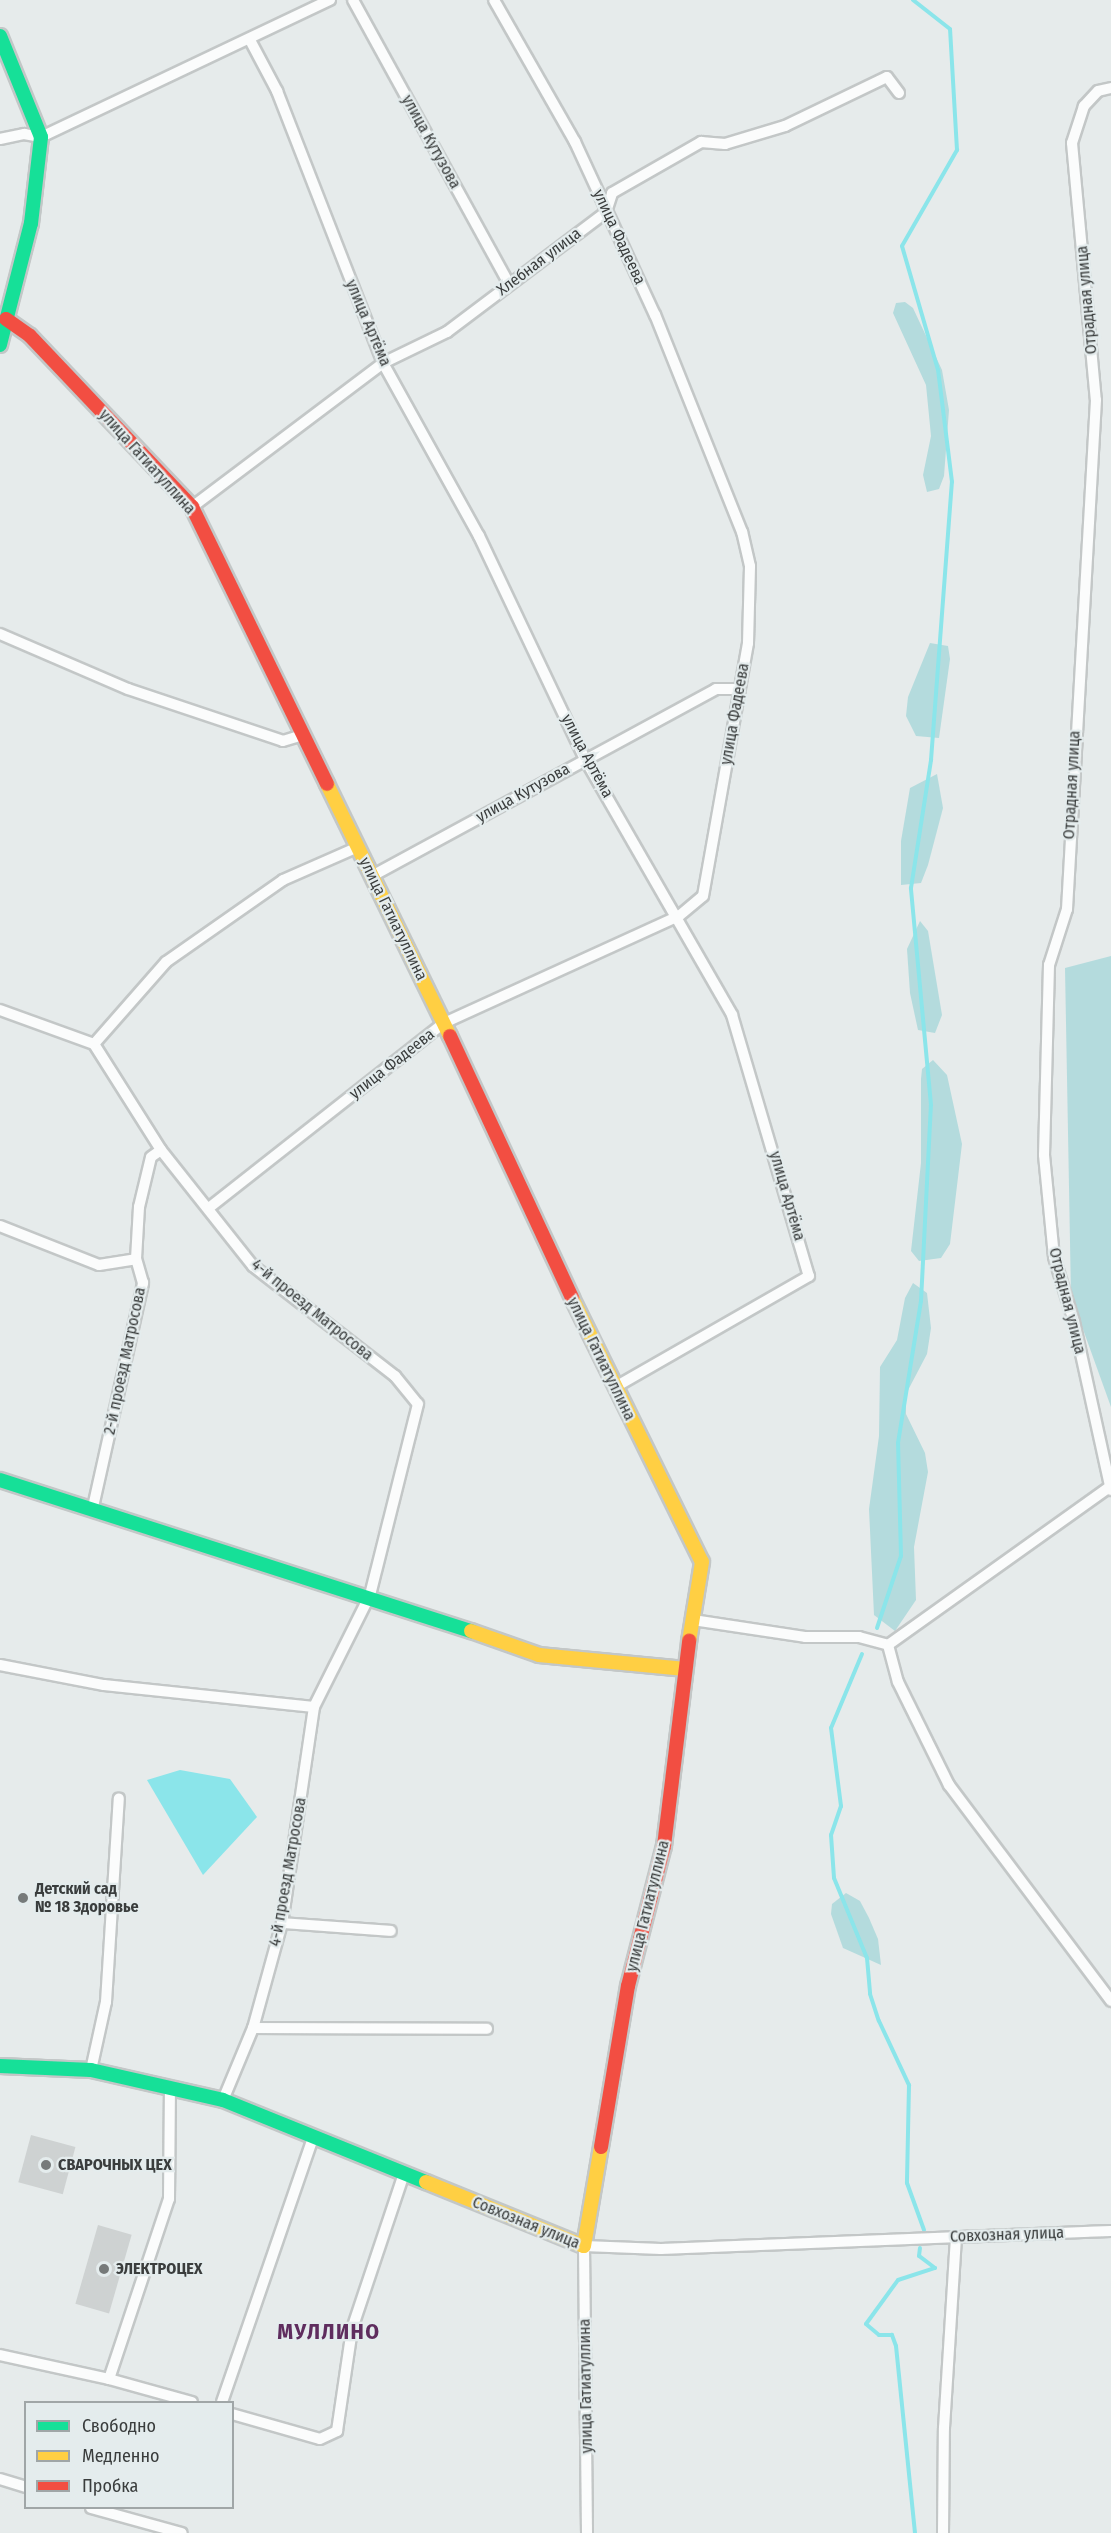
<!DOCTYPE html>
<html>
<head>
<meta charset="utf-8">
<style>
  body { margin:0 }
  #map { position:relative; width:1111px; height:2533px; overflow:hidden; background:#e6ebeb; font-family:"Fira Sans Condensed",sans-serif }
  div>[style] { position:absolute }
  .green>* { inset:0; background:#b4dbdd }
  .water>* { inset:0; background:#8be5ea }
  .stream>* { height:4px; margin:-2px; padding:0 2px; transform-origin:2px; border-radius:2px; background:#8be5ea }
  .building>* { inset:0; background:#ced2d2; transform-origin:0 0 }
  .roads { filter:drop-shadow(2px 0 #c3c7c7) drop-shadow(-2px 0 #c3c7c7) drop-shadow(0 2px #c3c7c7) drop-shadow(0 -2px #c3c7c7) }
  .street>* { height:10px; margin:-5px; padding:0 5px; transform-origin:5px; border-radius:5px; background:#fbfcfc }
  .fast>* { height:14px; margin:-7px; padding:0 7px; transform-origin:7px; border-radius:7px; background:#16e098 }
  .slow>* { height:14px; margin:-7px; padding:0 7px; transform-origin:7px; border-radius:7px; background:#ffcf43 }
  .jam>* { height:14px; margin:-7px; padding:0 7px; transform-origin:7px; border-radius:7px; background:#f24e42 }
  .dots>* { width:16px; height:16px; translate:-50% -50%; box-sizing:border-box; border:3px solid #e4eced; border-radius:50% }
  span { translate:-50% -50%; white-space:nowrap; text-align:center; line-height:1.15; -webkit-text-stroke:4.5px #e4eced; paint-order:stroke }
  .street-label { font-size:16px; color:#3a3d3d }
  .poi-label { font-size:16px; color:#3a3d3d; font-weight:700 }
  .left { translate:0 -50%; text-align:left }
  .district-label { font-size:22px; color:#5f2d5e; font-weight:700; letter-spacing:1.5px }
  .legend { position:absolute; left:24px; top:2401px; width:210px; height:108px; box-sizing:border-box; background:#e4eced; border:2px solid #a0a6a7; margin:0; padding:8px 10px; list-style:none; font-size:18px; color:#3a3d3d }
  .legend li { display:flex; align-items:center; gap:12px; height:30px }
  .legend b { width:30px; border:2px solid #a0a6a7 }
</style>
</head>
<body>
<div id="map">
  <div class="green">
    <div style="clip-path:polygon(905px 302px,913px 308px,942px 370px,949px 410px,944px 476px,939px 489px,927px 492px,923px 475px,931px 436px,926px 385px,893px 313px,896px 303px)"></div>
    <div style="clip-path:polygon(930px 643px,948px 646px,950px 659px,939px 738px,916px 736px,906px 716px,908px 697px)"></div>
    <div style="clip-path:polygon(937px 774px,943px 808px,928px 865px,921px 883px,901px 885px,901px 841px,910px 788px)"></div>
    <div style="clip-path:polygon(920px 921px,928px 931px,942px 1015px,935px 1033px,918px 1030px,910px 993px,907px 949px)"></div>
    <div style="clip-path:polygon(1111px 956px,1111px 1407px,1071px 1296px,1065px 968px)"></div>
    <div style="clip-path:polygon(933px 1060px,947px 1075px,962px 1144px,950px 1244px,941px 1258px,919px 1261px,911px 1251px,921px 1163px,921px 1079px,922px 1069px)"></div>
    <div style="clip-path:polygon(913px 1283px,927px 1293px,931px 1328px,927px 1354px,906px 1394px,906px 1414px,925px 1453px,928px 1472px,914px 1547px,916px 1600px,895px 1631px,874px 1615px,869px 1509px,879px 1436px,880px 1367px,897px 1340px,905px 1298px)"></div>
    <div style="clip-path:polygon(846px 1893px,860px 1901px,869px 1918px,878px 1939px,881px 1965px,843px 1948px,831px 1914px,832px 1904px)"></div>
  </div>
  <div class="water">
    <div style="clip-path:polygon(180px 1770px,230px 1779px,257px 1817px,203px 1875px,147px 1780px)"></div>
  </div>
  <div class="stream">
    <div style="left:877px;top:1628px;width:76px;rotate:-71.6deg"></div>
    <div style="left:901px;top:1556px;width:113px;rotate:-91.5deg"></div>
    <div style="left:898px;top:1443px;width:144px;rotate:-80.8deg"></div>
    <div style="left:921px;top:1301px;width:196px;rotate:-87.1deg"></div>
    <div style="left:931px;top:1105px;width:218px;rotate:-95.3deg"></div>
    <div style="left:911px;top:888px;width:130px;rotate:-81.1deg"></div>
    <div style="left:931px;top:760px;width:279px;rotate:-85.7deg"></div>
    <div style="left:952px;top:482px;width:113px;rotate:-97.1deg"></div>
    <div style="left:938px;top:370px;width:129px;rotate:-106.2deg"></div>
    <div style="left:902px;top:246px;width:111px;rotate:-60.2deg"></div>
    <div style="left:957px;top:150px;width:121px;rotate:-93.3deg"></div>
    <div style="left:950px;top:29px;width:47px;rotate:-141.9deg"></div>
    <div style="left:862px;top:1654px;width:80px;rotate:112.7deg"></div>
    <div style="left:831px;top:1728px;width:79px;rotate:82.7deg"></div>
    <div style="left:841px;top:1806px;width:31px;rotate:109deg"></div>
    <div style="left:831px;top:1835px;width:43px;rotate:86deg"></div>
    <div style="left:834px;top:1878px;width:87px;rotate:67.6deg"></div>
    <div style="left:867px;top:1958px;width:36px;rotate:85deg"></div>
    <div style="left:870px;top:1994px;width:28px;rotate:72deg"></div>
    <div style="left:879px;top:2021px;width:71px;rotate:64.9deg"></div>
    <div style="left:909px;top:2085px;width:98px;rotate:91.2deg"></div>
    <div style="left:907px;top:2183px;width:50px;rotate:70.1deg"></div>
    <div style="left:915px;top:2533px;width:188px;rotate:-95.8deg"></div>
    <div style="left:896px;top:2346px;width:12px;rotate:-110deg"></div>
    <div style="left:892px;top:2335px;width:13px;rotate:180deg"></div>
    <div style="left:879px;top:2335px;width:17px;rotate:-140deg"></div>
    <div style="left:866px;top:2324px;width:54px;rotate:-54deg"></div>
    <div style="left:898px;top:2280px;width:39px;rotate:-18deg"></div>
    <div style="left:935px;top:2268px;width:20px;rotate:-143deg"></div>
    <div style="left:919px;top:2256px;width:8px;rotate:-83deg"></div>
  </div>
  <div class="building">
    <div style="left:31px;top:2135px;width:46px;height:49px;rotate:15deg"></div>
    <div style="left:98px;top:2225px;width:35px;height:82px;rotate:16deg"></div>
  </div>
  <div class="roads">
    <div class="street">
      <div style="left:353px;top:0;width:324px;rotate:61.2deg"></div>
      <div style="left:250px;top:40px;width:58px;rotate:62.1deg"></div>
      <div style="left:277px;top:91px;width:292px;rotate:68.7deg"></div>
      <div style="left:383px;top:363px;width:198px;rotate:61deg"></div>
      <div style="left:479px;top:536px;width:247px;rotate:64.6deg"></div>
      <div style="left:585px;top:759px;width:295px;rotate:60.1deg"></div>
      <div style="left:732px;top:1015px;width:272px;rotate:73.6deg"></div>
      <div style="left:809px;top:1276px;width:224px;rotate:150.2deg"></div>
      <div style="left:1111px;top:88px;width:13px;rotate:167deg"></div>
      <div style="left:1098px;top:91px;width:21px;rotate:133deg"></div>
      <div style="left:1084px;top:106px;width:39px;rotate:108deg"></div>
      <div style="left:1072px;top:143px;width:258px;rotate:84.7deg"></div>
      <div style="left:1096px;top:400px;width:510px;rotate:93.26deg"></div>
      <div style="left:1067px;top:909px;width:59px;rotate:107.8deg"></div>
      <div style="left:1049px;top:965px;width:190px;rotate:91.5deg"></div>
      <div style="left:1044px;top:1155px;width:102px;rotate:84.4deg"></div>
      <div style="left:1054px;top:1257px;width:68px;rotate:72.9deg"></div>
      <div style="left:1074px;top:1322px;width:172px;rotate:77.6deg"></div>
      <div style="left:0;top:139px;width:25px;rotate:-12deg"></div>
      <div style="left:24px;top:134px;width:17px;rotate:10deg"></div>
      <div style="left:41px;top:137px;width:320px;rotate:-25.4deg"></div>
      <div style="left:192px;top:507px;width:239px;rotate:-37deg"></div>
      <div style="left:383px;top:363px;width:71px;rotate:-25.8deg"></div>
      <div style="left:447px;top:332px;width:199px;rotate:-37deg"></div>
      <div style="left:606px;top:212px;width:20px;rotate:-72deg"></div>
      <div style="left:612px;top:193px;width:103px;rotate:-29.8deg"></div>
      <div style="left:701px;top:142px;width:24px;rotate:5deg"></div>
      <div style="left:725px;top:144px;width:63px;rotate:-16.7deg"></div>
      <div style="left:785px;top:126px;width:113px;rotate:-25.7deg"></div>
      <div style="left:887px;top:77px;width:20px;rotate:53deg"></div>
      <div style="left:0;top:634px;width:139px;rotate:23.3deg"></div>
      <div style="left:128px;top:689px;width:163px;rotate:18.5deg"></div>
      <div style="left:283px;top:741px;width:21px;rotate:-17deg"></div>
      <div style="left:372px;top:876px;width:392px;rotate:-28.5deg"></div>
      <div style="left:716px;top:689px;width:24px"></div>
      <div style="left:0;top:1010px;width:100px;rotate:19.9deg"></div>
      <div style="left:94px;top:1044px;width:125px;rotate:57.7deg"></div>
      <div style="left:161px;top:1150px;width:148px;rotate:51.6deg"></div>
      <div style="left:253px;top:1266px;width:180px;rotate:37.8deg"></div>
      <div style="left:395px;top:1376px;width:36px;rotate:51deg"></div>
      <div style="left:418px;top:1404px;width:197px;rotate:104.1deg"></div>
      <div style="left:370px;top:1595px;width:125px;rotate:116.6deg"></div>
      <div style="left:314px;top:1707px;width:218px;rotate:98.4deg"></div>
      <div style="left:282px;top:1923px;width:109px;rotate:105.4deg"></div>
      <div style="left:253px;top:2028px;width:78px;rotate:112.6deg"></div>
      <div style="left:94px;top:1044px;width:109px;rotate:-48.7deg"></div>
      <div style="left:166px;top:962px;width:143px;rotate:-35deg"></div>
      <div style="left:283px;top:880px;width:82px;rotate:-23.7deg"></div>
      <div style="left:210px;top:1207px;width:298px;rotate:-38.2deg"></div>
      <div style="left:444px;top:1023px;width:258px;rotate:-24.5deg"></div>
      <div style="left:679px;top:916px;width:31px;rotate:-40deg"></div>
      <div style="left:703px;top:896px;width:257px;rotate:-79.9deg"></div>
      <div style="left:748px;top:643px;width:77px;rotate:-88.5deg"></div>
      <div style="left:750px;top:566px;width:35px;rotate:-103deg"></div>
      <div style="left:742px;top:532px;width:234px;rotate:-111.8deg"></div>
      <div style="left:655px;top:315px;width:191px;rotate:-114.8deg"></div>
      <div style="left:575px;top:142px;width:163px;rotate:-119.7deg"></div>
      <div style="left:0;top:1226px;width:106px;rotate:21.5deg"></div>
      <div style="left:99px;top:1265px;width:37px;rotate:-9deg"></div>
      <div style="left:93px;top:1507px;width:230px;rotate:-77.4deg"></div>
      <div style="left:143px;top:1283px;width:25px;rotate:-106deg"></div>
      <div style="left:136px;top:1259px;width:52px;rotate:-86.7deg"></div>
      <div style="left:139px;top:1207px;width:51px;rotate:-76.5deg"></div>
      <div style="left:151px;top:1157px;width:12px;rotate:-35deg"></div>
      <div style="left:693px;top:1620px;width:113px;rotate:8.6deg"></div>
      <div style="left:805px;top:1637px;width:54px"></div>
      <div style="left:859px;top:1637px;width:30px;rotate:15deg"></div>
      <div style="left:888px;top:1645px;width:274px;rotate:-35.5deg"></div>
      <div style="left:888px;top:1645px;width:38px;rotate:75deg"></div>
      <div style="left:898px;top:1682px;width:115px;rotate:63.7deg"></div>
      <div style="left:949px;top:1785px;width:270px;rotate:53.1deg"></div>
      <div style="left:0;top:1665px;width:106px;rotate:10.9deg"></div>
      <div style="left:104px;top:1685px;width:211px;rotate:6deg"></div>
      <div style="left:282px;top:1923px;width:109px;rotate:4.2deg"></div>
      <div style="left:253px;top:2028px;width:234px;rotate:0.2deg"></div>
      <div style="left:91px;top:2070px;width:70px;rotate:-77.6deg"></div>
      <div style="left:106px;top:2002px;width:204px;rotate:-86.4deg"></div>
      <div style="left:0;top:2355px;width:112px;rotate:12.4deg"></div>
      <div style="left:109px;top:2379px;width:190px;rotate:-71.6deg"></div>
      <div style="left:169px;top:2199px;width:112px;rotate:-89.5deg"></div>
      <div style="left:109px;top:2379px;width:86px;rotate:15.5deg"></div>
      <div style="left:222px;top:2402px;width:280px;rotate:-71deg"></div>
      <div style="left:232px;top:2414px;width:91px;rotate:15.9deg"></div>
      <div style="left:320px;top:2439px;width:19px;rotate:-25deg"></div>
      <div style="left:337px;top:2431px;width:103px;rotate:-81.6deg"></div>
      <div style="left:352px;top:2329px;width:163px;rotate:-71.5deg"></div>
      <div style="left:0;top:2479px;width:27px;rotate:17deg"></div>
      <div style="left:91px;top:2508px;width:94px;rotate:15.4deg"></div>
      <div style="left:587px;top:2533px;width:287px;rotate:-90.6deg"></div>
      <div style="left:584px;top:2246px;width:77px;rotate:2.2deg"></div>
      <div style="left:661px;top:2249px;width:450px;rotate:-2.3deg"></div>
      <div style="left:943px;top:2533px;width:105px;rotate:-89.5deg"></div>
      <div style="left:944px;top:2428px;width:191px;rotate:-86.4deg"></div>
    </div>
    <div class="fast">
      <div style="left:0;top:36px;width:109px;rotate:67.9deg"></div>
      <div style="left:41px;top:137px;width:87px;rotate:96.6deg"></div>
      <div style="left:31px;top:223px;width:126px;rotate:104.3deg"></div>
      <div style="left:0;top:1480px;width:495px;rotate:17.8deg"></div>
      <div style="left:0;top:2066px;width:91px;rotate:2.5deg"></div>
      <div style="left:91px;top:2070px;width:135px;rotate:12.8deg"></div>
      <div style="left:223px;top:2100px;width:219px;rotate:22deg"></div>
    </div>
    <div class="slow">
      <div style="left:327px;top:784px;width:280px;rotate:64deg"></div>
      <div style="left:572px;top:1298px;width:294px;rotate:63.8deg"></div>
      <div style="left:702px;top:1562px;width:80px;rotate:99.3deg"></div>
      <div style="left:471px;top:1631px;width:72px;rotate:19.4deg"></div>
      <div style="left:539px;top:1655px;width:147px;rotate:5.5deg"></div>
      <div style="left:426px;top:2182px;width:170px;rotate:22.1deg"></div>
      <div style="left:584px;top:2246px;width:100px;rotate:-80.3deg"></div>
    </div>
    <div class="jam">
      <div style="left:6px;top:319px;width:29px;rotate:35deg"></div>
      <div style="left:30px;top:336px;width:236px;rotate:46.5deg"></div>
      <div style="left:192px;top:507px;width:308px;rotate:64deg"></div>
      <div style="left:450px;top:1036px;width:289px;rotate:65deg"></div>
      <div style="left:601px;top:2147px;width:163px;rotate:-80.5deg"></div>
      <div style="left:628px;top:1986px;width:145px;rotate:-75.6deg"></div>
      <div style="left:664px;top:1846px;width:207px;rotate:-83deg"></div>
    </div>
  </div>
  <div class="dots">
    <div style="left:23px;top:1898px;background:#767a7a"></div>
    <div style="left:46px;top:2165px;background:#767a7a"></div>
    <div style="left:104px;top:2269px;background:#767a7a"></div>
  </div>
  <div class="street-label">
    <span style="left:431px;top:142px;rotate:61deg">улица Кутузова</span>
    <span style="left:619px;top:237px;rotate:65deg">улица Фадеева</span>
    <span style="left:539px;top:262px;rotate:-37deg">Хлебная улица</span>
    <span style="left:1087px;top:300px;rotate:-95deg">Отрадная улица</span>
    <span style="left:368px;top:323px;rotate:67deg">улица Артёма</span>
    <span style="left:147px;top:462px;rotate:48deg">улица Гатиатуллина</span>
    <span style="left:735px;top:714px;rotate:-80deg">улица Фадеева</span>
    <span style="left:587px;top:756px;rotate:62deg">улица Артёма</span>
    <span style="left:1072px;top:785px;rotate:-87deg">Отрадная улица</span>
    <span style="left:523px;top:793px;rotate:-29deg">улица Кутузова</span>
    <span style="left:393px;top:919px;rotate:64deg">улица Гатиатуллина</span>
    <span style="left:392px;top:1064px;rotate:-38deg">улица Фадеева</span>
    <span style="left:787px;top:1196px;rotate:74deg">улица Артёма</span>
    <span style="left:1067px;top:1301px;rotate:76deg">Отрадная улица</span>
    <span style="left:312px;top:1310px;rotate:39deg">4-й проезд Матросова</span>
    <span style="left:601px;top:1359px;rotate:64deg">улица Гатиатуллина</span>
    <span style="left:125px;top:1361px;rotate:-78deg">2-й проезд Матросова</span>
    <span style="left:288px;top:1872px;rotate:-80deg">4-й проезд Матросова</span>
    <span style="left:648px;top:1906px;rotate:-76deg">улица Гатиатуллина</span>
    <span style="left:526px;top:2223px;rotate:22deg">Совхозная улица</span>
    <span style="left:1007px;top:2235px;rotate:-2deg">Совхозная улица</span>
    <span style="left:586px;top:2386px;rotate:-91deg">улица Гатиатуллина</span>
  </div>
  <div class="poi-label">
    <span class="left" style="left:35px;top:1898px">Детский сад<br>№ 18 Здоровье</span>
    <span class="left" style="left:58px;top:2165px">СВАРОЧНЫХ ЦЕХ</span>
    <span class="left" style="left:116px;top:2269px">ЭЛЕКТРОЦЕХ</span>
  </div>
  <div class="district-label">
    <span style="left:329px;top:2332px">МУЛЛИНО</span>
  </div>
  <ul class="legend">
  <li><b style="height:8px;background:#16e098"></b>Свободно</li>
  <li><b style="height:8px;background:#ffcf43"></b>Медленно</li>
  <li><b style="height:8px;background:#f24e42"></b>Пробка</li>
  </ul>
</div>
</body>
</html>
